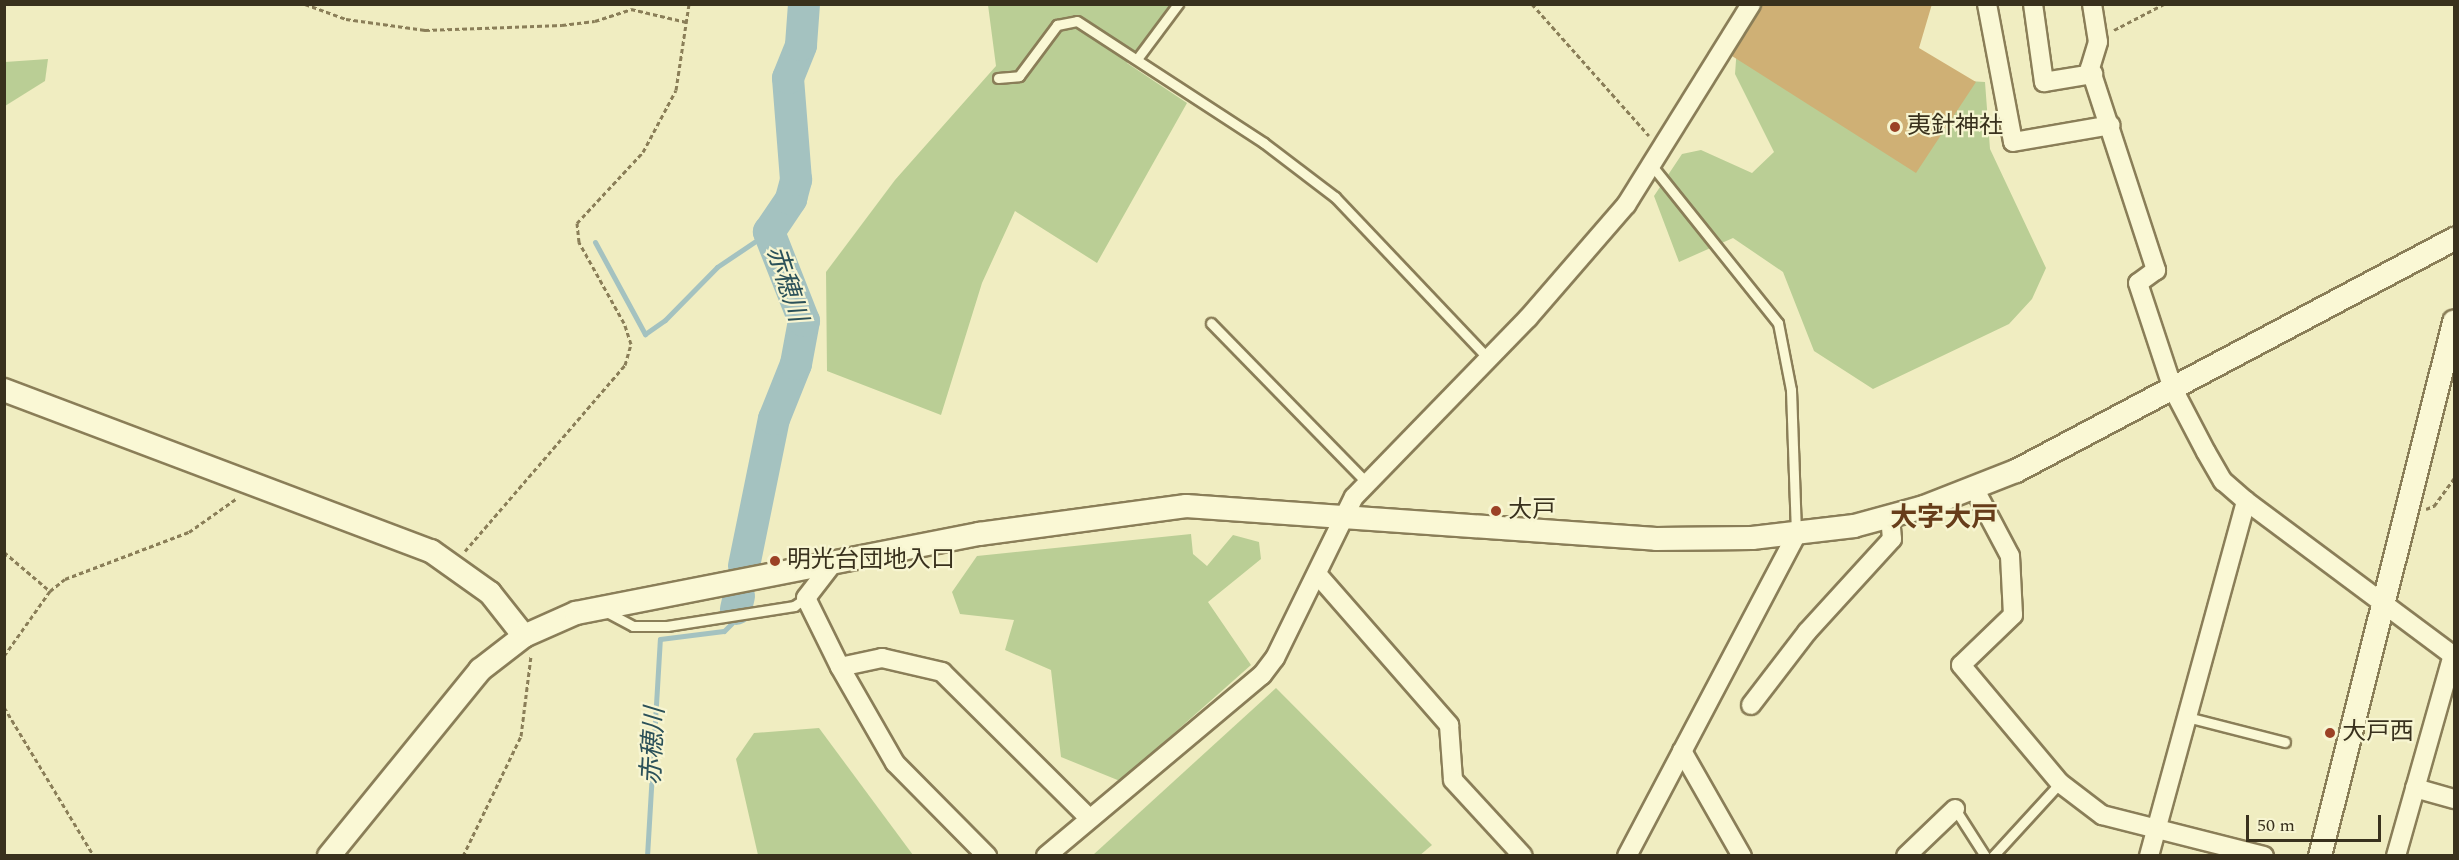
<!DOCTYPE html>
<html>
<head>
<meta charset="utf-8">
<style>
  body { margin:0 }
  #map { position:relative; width:2459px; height:860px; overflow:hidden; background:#f0edc1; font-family:Spectral,"Noto Sans JP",serif }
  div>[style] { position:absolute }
  .green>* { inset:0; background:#bace95 }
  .stream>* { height:5px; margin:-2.5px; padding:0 2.5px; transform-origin:2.5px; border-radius:2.5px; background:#a4c2c0 }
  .river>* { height:32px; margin:-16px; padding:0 16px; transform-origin:16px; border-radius:16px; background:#a4c2c0 }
  .building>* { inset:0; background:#cfb075 }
  .path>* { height:3px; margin-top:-1.5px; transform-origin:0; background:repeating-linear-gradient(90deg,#8a7e58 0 4.5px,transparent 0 7.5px) }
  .roads { filter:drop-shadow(2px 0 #8a7e58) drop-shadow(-2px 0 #8a7e58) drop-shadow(0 2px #8a7e58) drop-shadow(0 -2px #8a7e58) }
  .service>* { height:9px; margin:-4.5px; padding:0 4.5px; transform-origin:4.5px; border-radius:4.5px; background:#faf8d5 }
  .minor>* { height:18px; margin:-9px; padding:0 9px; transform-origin:9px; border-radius:9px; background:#faf8d5 }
  .tertiary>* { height:22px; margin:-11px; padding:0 11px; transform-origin:11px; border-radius:11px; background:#faf8d5 }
  .dots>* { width:16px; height:16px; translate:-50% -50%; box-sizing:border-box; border:3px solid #f7f5d1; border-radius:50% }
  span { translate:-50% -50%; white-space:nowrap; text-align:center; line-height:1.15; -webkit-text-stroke:4.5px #f7f5d1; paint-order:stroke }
  .poi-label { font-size:24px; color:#39311d }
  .left { translate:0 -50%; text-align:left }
  .water-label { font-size:26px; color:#2b5159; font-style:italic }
  .quarter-label { font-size:27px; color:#673d1a; font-weight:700 }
  .frame { position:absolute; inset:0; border:6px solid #39311d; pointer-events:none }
  .scale { position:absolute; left:2246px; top:815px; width:135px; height:27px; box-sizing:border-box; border:3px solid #39311d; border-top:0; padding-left:8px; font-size:18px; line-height:21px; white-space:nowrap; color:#39311d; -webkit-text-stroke:4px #f7f5d1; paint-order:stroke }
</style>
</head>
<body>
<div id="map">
  <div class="green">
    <div style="clip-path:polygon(988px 5px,1170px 5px,1127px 63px,1187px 103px,1097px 263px,1015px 211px,982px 283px,941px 415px,827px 371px,826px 272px,895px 180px,996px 66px)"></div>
    <div style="clip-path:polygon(1740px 5px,1912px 5px,1909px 55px,1936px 79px,1985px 82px,1990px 149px,2046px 268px,2032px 299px,2009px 324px,1873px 389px,1814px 351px,1783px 272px,1733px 238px,1679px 262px,1654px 196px,1682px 154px,1701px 150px,1752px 173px,1774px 152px,1735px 74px)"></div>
    <div style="clip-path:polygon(48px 59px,45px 81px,5px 106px,5px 62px)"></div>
    <div style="clip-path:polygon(1191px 534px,1193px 554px,1207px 566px,1233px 535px,1259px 542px,1261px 559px,1208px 602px,1251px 665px,1120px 781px,1061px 757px,1051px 670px,1005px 650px,1014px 620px,960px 614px,952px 592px,977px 556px)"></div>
    <div style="clip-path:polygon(1276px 688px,1432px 845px,1419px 856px,1093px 855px)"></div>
    <div style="clip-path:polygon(819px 728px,913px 855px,758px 855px,736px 759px,754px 733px)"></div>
  </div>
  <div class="stream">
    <div style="left:595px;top:242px;width:105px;rotate:61.5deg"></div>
    <div style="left:645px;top:334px;width:24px;rotate:-35deg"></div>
    <div style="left:665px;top:320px;width:74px;rotate:-45.5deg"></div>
    <div style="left:717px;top:267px;width:63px;rotate:-33.9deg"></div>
    <div style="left:647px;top:856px;width:217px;rotate:-86.6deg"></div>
    <div style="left:660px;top:639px;width:64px;rotate:-7.1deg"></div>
    <div style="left:724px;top:631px;width:11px;rotate:-45deg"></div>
  </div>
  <div class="river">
    <div style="left:744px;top:566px;width:150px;rotate:-78.5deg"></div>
    <div style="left:774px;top:419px;width:59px;rotate:-68.2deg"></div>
    <div style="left:796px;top:364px;width:44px;rotate:-79.5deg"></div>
    <div style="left:804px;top:321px;width:96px;rotate:-111.5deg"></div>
    <div style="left:769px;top:232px;width:40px;rotate:-56deg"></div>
    <div style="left:791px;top:199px;width:20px;rotate:-75deg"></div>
    <div style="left:796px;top:180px;width:102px;rotate:-94.5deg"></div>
    <div style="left:788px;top:78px;width:35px;rotate:-68deg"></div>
    <div style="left:801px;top:45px;width:41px;rotate:-85.8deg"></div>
    <div style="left:736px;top:609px;width:13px;rotate:-77deg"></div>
  </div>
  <div class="building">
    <div style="clip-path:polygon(1762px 4px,1932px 4px,1919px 48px,1976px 82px,1916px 173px,1732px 56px)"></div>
  </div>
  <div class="path">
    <div style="left:305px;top:4px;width:44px;rotate:20.1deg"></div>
    <div style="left:346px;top:19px;width:80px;rotate:7.9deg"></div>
    <div style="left:425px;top:30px;width:137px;rotate:-2.1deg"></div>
    <div style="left:562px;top:25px;width:33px;rotate:-7deg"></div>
    <div style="left:595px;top:21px;width:38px;rotate:-18deg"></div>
    <div style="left:631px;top:9px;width:57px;rotate:13.1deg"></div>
    <div style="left:1532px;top:4px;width:176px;rotate:48.4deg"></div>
    <div style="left:2114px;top:30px;width:56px;rotate:-27.5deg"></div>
    <div style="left:2426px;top:509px;width:9px;rotate:-21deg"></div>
    <div style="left:2434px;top:506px;width:34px;rotate:-54deg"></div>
    <div style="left:465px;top:551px;width:245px;rotate:-49.3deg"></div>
    <div style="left:625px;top:365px;width:22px;rotate:-74deg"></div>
    <div style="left:631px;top:344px;width:22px;rotate:-108deg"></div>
    <div style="left:624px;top:323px;width:93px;rotate:-119.1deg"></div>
    <div style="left:579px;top:242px;width:19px;rotate:-96deg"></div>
    <div style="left:577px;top:223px;width:97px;rotate:-47.1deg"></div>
    <div style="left:643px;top:152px;width:70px;rotate:-62deg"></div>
    <div style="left:676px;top:90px;width:87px;rotate:-81.4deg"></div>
    <div style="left:4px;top:552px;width:60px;rotate:40.3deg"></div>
    <div style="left:4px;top:656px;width:80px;rotate:-54.7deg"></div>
    <div style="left:50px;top:591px;width:19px;rotate:-39deg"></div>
    <div style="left:65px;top:579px;width:133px;rotate:-20.8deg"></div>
    <div style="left:189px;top:532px;width:59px;rotate:-35.3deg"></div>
    <div style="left:4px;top:707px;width:174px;rotate:58.9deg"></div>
    <div style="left:463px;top:856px;width:133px;rotate:-64.2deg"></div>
    <div style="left:521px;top:736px;width:81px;rotate:-82.9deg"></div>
  </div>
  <div class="roads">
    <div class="service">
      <div style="left:1137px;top:59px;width:69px;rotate:-53.3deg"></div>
      <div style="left:998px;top:78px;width:21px;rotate:-5deg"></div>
      <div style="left:1019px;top:76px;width:64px;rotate:-53.3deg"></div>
      <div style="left:1057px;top:25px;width:20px;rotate:-11deg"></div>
      <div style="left:1077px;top:21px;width:223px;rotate:33.1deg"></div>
      <div style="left:1264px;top:143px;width:89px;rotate:37.3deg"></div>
      <div style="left:1335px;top:197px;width:224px;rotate:46.5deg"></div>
      <div style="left:1653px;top:167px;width:200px;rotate:51.3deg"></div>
      <div style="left:1778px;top:323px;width:68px;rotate:79deg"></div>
      <div style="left:1791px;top:390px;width:142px;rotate:88deg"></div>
      <div style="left:1211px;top:323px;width:223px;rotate:45.7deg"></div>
      <div style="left:603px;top:610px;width:34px;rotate:28deg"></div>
      <div style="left:633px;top:626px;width:34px"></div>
      <div style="left:667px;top:626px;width:129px;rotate:-8.9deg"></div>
      <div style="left:794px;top:606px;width:14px;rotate:-34deg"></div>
      <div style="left:2187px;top:717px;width:101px;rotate:14.3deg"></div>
      <div style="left:1955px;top:809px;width:56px;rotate:57.4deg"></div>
      <div style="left:1993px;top:856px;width:99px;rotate:-47.5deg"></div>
    </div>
    <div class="minor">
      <div style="left:1987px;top:4px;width:140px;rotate:79.3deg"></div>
      <div style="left:2013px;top:142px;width:99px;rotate:-9.8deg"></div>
      <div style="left:2033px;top:4px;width:79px;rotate:82deg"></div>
      <div style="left:2044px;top:82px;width:50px;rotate:-9.3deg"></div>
      <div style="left:2092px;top:4px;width:38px;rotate:81deg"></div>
      <div style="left:2098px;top:42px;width:27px;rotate:107deg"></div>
      <div style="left:2090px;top:68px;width:213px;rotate:71.9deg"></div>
      <div style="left:2156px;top:270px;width:22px;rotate:144deg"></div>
      <div style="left:2138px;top:283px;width:112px;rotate:71.7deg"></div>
      <div style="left:2173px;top:389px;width:71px;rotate:62.4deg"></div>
      <div style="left:2206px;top:452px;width:34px;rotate:60deg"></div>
      <div style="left:2223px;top:481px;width:30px;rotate:41deg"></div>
      <div style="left:2246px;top:501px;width:259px;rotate:36.7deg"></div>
      <div style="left:1974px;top:488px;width:77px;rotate:62.1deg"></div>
      <div style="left:2010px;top:556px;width:59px;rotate:87.1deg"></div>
      <div style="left:2013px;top:615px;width:72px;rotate:136.1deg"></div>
      <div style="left:1961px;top:665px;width:154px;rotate:50deg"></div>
      <div style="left:2060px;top:783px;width:53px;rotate:37.3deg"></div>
      <div style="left:2102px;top:815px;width:167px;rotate:14.2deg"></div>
      <div style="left:833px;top:563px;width:44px;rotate:127.6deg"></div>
      <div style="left:806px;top:598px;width:77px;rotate:63.8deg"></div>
      <div style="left:840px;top:667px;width:111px;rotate:60.2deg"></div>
      <div style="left:895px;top:763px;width:131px;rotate:45.3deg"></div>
      <div style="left:1317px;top:574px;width:201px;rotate:48.8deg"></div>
      <div style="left:1449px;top:725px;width:55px;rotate:85.8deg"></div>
      <div style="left:1453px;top:780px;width:103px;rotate:47.4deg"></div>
      <div style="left:840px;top:667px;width:43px;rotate:-12.1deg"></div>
      <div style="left:882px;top:658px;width:62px;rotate:13.1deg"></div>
      <div style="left:942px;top:672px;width:207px;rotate:44.8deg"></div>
      <div style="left:1751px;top:705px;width:92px;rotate:-52.5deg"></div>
      <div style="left:1807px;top:632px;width:126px;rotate:-47.6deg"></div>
      <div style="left:1892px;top:539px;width:22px;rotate:-95deg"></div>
      <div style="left:1682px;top:751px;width:121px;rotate:60.3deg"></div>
      <div style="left:2415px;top:788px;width:41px;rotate:15.8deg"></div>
      <div style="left:1046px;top:856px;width:282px;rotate:-40deg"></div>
      <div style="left:1262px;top:675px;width:21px;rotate:-53deg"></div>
      <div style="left:1275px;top:658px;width:179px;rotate:-63.9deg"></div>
      <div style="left:1354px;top:497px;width:250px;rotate:-45.8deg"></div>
      <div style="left:1528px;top:318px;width:150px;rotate:-49.1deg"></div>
      <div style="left:1626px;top:205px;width:237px;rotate:-58.1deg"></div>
      <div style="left:1627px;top:856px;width:363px;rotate:-62.2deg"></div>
      <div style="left:1906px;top:856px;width:68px;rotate:-43.8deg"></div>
      <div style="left:2149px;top:856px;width:368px;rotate:-74.7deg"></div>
      <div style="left:2396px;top:856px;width:209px;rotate:-74.2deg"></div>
    </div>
    <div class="tertiary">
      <div style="left:4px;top:390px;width:456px;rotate:20.7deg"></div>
      <div style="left:431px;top:551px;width:72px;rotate:35.4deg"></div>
      <div style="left:490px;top:593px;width:55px;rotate:51.7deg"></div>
      <div style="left:329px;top:856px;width:240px;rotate:-50.9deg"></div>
      <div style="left:480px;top:670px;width:56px;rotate:-37.7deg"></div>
      <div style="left:524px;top:636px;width:57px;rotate:-23.9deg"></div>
      <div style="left:576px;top:613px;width:411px;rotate:-11.1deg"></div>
      <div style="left:979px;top:534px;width:209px;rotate:-7.7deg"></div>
      <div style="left:1186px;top:506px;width:471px;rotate:4deg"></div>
      <div style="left:1656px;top:539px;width:96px;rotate:-0.6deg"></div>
      <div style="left:1752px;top:538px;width:103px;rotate:-6.7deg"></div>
      <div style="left:1854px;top:526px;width:73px;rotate:-15.2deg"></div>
      <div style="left:1924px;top:507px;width:99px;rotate:-21.4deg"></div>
      <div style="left:2016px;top:471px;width:496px;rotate:-27.9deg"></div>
      <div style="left:2320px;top:856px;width:551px;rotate:-75.91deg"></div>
    </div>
  </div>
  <div class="dots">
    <div style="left:1895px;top:127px;background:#9b4125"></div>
    <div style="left:1496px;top:511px;background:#9b4125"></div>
    <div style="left:775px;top:561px;background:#9b4125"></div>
    <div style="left:2330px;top:733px;background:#9b4125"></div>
  </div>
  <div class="poi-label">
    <span class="left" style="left:1907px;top:127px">夷針神社</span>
    <span class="left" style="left:1508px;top:511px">大戸</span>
    <span class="left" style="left:787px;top:561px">明光台団地入口</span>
    <span class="left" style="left:2342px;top:733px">大戸西</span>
  </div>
  <div class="water-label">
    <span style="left:786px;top:284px;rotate:72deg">赤穂川</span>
    <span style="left:654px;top:746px;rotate:-87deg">赤穂川</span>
  </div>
  <div class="quarter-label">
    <span style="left:1944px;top:519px">大字大戸</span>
  </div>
  <div class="frame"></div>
  <div class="scale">50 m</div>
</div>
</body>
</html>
